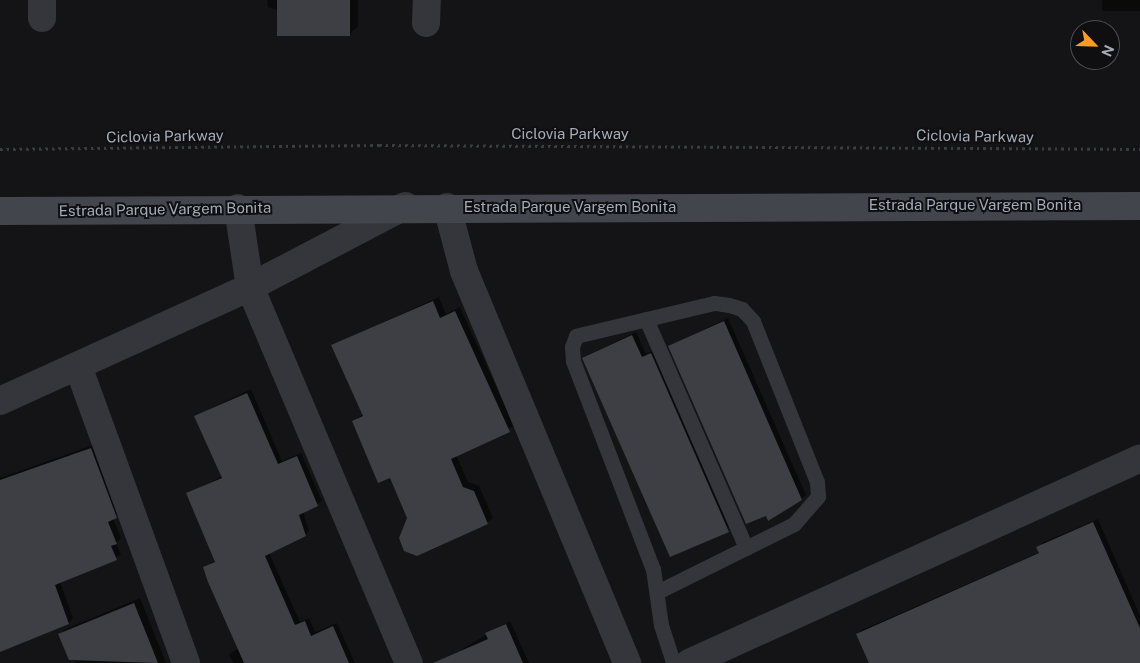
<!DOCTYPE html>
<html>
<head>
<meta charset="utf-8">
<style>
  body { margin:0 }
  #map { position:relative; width:1140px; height:663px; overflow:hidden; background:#141416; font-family:"Public Sans",sans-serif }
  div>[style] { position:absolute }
  .shadow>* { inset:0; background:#0007; transform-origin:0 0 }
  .building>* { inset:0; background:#3e3f44; transform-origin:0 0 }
  .path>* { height:3px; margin-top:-1.5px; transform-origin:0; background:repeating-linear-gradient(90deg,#3a3d42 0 2.5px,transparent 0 6.5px) }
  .lane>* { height:15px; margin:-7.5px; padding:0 7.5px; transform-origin:7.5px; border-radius:7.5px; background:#34363b }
  .street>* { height:28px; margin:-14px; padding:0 14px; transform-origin:14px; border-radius:14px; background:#34363b }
  .secondary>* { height:28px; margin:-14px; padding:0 14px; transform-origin:14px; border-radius:14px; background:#42454b }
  span { translate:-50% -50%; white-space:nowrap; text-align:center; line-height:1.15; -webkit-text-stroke:4px #0f0f11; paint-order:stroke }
  .street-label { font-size:15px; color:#a4acb8 }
  .north { position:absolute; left:1070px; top:20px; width:50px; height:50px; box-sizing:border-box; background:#0f0f11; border:1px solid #4b4e54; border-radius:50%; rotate:114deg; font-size:14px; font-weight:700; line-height:20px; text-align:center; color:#a4acb8 }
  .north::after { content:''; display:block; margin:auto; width:18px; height:22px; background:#ff9b23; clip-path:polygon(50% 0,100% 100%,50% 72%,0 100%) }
</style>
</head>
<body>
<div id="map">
  <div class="shadow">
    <div style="clip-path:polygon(267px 0,358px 0,358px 26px,349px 35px,268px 7px)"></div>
    <div style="left:1102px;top:0;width:38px;height:11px"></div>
    <div style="clip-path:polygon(439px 297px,446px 314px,460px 307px,514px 426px,456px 455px,468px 482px,479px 486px,493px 518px,487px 523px,408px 518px,390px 477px,353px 421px,364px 414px,333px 345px)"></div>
    <div style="clip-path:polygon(728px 318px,806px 495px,801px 499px,669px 346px)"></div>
    <div style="clip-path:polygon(636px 332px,646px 354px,655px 350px,732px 526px,671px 556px,584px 357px)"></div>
    <div style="clip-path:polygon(251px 389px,282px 461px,301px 453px,322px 501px,303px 511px,309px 531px,305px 535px,269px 553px,300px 622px,309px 618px,315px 632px,337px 623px,355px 663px,233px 663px,229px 654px,239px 648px,205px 567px,216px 560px,188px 494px,222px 476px,196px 416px)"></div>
    <div style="clip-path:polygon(96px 444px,121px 512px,113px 518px,121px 538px,116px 543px,121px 555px,60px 582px,73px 618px,69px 623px,0 651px,0 478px)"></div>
    <div style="clip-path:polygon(1098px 519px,1140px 616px,1140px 663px,870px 663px,857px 634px,862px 630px,1040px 552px,1042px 543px)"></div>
    <div style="clip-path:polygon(140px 598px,166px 663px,79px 663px,70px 659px,60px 634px,66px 629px)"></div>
    <div style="clip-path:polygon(510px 621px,529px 663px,464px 663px,460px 652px,464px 648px)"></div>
  </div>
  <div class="building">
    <div style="left:277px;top:0;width:73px;height:36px"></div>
    <div style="clip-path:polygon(433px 301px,440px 318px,455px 311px,510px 432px,451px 459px,463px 487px,474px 491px,488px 524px,417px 556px,404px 551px,399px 538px,407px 518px,390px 478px,378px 483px,352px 421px,363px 416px,331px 345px)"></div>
    <div style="clip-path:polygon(724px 321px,802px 500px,768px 521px,766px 516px,746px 524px,668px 346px)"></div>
    <div style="clip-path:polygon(632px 335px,642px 357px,651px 353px,729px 532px,670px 557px,582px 358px)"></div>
    <div style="clip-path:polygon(247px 393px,278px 464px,297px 456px,318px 506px,299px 515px,306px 536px,265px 556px,295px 625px,305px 621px,311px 636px,333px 626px,349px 663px,244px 663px,208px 582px,203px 567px,215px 562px,186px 493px,222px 478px,194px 416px)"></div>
    <div style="clip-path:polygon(91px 448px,117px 518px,108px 522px,117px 544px,111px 546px,117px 560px,55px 585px,69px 624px,0 652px,0 480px)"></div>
    <div style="clip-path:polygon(1093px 522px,1140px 628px,1140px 663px,869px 663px,856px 634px,1039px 553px,1036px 547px)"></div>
    <div style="clip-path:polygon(134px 603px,158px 663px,69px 660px,58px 634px)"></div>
    <div style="clip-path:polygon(506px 624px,523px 663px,433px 663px,488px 639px,485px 633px)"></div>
  </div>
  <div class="path">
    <div style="left:0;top:149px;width:379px;rotate:-0.6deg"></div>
    <div style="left:379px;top:145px;width:761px;rotate:0.3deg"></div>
  </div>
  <div class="lane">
    <div style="left:646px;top:319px;width:250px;rotate:66.4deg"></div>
    <div style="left:657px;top:592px;width:153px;rotate:-26.4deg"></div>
    <div style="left:794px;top:524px;width:37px;rotate:-49deg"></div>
    <div style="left:818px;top:496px;width:14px;rotate:-94deg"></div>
    <div style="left:817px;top:482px;width:173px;rotate:-111.7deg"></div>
    <div style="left:753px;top:321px;width:16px;rotate:-133deg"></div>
    <div style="left:742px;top:309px;width:14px;rotate:-163deg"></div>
    <div style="left:729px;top:305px;width:15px;rotate:-172deg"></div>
    <div style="left:714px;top:303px;width:142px;rotate:166.6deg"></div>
    <div style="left:576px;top:336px;width:12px;rotate:110deg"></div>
    <div style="left:572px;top:347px;width:14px;rotate:86deg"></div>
    <div style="left:573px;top:361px;width:223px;rotate:69deg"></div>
    <div style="left:653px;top:569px;width:57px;rotate:81.9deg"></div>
    <div style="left:661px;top:625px;width:40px;rotate:72deg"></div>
  </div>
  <div class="street">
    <div style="left:42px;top:0;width:18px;rotate:90deg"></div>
    <div style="left:426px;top:23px;width:23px;rotate:-88deg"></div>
    <div style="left:447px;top:207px;width:66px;rotate:75.1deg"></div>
    <div style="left:464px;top:271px;width:425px;rotate:67.4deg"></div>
    <div style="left:238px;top:208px;width:80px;rotate:81.4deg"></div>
    <div style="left:250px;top:287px;width:408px;rotate:67.1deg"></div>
    <div style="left:78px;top:366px;width:316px;rotate:70deg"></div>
    <div style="left:0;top:401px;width:275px;rotate:-24.5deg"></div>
    <div style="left:250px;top:287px;width:175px;rotate:-27.6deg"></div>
    <div style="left:689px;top:663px;width:495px;rotate:-24.4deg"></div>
  </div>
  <div class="secondary">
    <div style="left:0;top:211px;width:1140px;rotate:-0.25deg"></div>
  </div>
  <div class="street-label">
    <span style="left:570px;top:134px">Ciclovia Parkway</span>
    <span style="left:165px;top:136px;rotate:-1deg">Ciclovia Parkway</span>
    <span style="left:975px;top:136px;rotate:1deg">Ciclovia Parkway</span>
    <span style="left:975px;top:205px">Estrada Parque Vargem Bonita</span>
    <span style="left:570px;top:207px">Estrada Parque Vargem Bonita</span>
    <span style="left:165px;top:209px;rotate:-1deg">Estrada Parque Vargem Bonita</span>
  </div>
  <div class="north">N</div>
</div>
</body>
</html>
